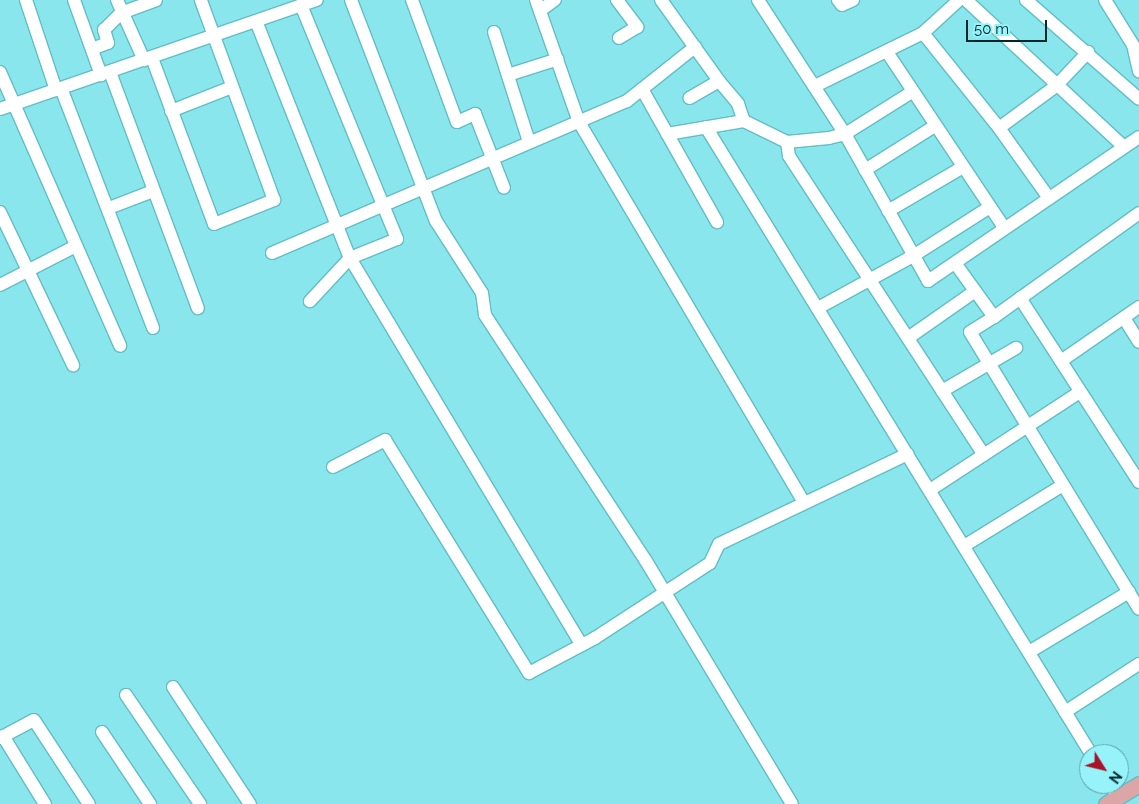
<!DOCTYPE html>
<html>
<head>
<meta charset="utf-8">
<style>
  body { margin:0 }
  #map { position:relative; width:1139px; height:804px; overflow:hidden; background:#8ae6ed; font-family:Raleway,sans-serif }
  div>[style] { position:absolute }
  .roads { filter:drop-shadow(1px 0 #61bec5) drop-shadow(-1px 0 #61bec5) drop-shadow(0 1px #61bec5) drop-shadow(0 -1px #61bec5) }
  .minor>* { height:12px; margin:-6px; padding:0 6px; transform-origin:6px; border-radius:6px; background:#fff }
  .major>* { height:15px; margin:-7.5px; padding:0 7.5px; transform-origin:7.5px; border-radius:7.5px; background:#dba6a5 }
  span { translate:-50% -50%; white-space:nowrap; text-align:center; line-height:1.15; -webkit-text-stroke:5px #97f3fa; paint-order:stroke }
  .north { position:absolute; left:1079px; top:744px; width:50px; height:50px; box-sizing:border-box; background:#97f3fa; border:1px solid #5ba1a7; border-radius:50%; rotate:126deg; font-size:14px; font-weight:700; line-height:20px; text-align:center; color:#00272a }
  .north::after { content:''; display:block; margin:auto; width:18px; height:22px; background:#a91229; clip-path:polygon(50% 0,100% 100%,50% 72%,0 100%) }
  .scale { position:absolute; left:966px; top:20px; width:81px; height:22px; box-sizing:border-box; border:2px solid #00272a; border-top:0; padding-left:6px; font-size:15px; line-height:18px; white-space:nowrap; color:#00272a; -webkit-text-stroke:4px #97f3fa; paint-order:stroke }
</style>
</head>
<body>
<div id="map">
  <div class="roads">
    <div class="minor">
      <div style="left:26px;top:0;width:95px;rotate:71.6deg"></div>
      <div style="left:74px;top:0;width:80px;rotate:70.2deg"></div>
      <div style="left:117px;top:0;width:66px;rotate:65.8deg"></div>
      <div style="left:351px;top:0;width:237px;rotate:69deg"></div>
      <div style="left:436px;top:221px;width:85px;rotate:57.4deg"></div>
      <div style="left:482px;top:293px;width:22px;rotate:82deg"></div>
      <div style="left:485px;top:315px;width:294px;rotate:56.8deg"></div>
      <div style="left:646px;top:561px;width:283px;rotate:59deg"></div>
      <div style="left:412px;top:0;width:130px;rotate:69.8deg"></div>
      <div style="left:457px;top:122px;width:20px;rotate:-24deg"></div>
      <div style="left:475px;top:114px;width:79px;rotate:68.6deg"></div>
      <div style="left:536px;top:0;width:129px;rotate:70.6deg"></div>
      <div style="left:579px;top:122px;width:442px;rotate:59.4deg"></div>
      <div style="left:617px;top:0;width:34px;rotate:53deg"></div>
      <div style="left:637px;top:27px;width:21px;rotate:149deg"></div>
      <div style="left:661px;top:0;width:100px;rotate:54.4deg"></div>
      <div style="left:719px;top:81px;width:34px;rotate:150deg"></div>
      <div style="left:758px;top:0;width:160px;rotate:57deg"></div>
      <div style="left:845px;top:134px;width:169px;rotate:60.5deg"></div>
      <div style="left:928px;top:281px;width:255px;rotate:-34.3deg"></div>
      <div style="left:838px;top:0;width:6px;rotate:51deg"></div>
      <div style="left:842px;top:5px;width:12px;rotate:-24deg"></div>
      <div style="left:966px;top:0;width:216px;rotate:42.9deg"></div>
      <div style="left:1026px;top:0;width:150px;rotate:41.2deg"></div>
      <div style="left:1105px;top:0;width:53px;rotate:58.1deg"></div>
      <div style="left:1133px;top:45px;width:27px;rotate:77deg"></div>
      <div style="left:301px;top:5px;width:253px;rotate:67.7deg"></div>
      <div style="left:397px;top:239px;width:51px;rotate:158deg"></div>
      <div style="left:350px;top:258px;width:59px;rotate:132.9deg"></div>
      <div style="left:541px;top:10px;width:17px;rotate:-36deg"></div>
      <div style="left:256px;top:21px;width:255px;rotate:68.4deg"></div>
      <div style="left:350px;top:258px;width:451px;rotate:59.1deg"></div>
      <div style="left:494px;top:32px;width:115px;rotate:72.3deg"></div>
      <div style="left:923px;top:33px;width:122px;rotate:51.3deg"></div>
      <div style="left:999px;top:128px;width:71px;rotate:-36.4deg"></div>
      <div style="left:1056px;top:86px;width:47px;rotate:-46.7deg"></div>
      <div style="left:92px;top:49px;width:17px;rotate:-21deg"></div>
      <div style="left:108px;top:43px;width:14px;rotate:-107deg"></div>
      <div style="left:104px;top:30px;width:24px;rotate:-45deg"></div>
      <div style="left:121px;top:13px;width:37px;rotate:-20deg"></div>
      <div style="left:887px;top:52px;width:209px;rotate:56.3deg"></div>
      <div style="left:152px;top:58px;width:177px;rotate:69.5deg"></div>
      <div style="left:214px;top:224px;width:65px;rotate:-21.8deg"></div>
      <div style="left:274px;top:200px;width:213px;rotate:-110.1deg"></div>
      <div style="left:0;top:72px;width:299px;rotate:66.3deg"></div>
      <div style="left:110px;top:72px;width:252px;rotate:69.6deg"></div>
      <div style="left:508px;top:75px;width:52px;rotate:-17.7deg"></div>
      <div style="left:719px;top:81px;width:30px;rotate:50deg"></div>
      <div style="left:738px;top:104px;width:18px;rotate:71deg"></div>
      <div style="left:815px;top:86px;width:120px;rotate:-26.1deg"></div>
      <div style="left:923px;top:33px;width:49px;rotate:-42.5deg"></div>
      <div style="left:61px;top:88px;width:257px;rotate:69deg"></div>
      <div style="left:642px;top:89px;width:153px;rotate:60.6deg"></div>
      <div style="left:0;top:109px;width:335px;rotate:-19deg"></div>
      <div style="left:171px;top:111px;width:66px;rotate:-21.5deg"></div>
      <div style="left:706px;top:127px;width:736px;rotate:58.45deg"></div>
      <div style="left:999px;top:128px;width:86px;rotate:54.5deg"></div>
      <div style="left:667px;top:134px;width:78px;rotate:-9.6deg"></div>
      <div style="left:744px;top:121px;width:48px;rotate:26deg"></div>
      <div style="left:787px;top:142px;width:42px;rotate:-5.4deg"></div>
      <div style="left:829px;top:138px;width:16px;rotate:-14deg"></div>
      <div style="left:845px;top:134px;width:79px;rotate:-32.1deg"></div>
      <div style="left:787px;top:142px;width:14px;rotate:82deg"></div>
      <div style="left:789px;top:156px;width:357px;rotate:56.9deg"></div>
      <div style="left:865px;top:170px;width:83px;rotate:-32.2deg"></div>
      <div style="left:109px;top:208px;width:47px;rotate:-21.1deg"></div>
      <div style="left:888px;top:211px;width:87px;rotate:-30.4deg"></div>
      <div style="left:0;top:212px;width:170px;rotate:64.5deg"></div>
      <div style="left:272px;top:253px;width:386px;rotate:-23.2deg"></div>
      <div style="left:627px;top:101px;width:87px;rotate:-38.5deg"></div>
      <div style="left:955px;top:263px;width:67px;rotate:54.2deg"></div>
      <div style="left:994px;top:317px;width:178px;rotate:-35.6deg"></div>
      <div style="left:0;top:285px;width:85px;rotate:-27.2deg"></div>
      <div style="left:1020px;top:298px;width:219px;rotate:57.1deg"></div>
      <div style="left:818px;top:308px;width:108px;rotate:-28.7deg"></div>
      <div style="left:913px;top:256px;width:91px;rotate:-32.5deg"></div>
      <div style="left:994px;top:317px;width:28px;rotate:148deg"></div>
      <div style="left:970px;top:332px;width:324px;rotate:58.6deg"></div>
      <div style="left:1124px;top:318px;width:28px;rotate:58deg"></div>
      <div style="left:908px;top:338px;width:82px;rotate:-35deg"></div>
      <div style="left:1061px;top:361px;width:95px;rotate:-34.7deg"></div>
      <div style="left:942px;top:391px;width:86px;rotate:-30.2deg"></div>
      <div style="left:333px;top:467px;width:59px;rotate:-27.4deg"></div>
      <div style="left:385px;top:440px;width:274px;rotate:58.3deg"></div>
      <div style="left:529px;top:673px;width:75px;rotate:-27.9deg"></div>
      <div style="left:595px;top:638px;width:137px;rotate:-33.1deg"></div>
      <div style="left:710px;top:563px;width:21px;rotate:-65deg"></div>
      <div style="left:719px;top:544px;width:209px;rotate:-25.5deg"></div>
      <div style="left:930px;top:490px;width:179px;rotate:-33.2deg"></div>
      <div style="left:964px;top:546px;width:116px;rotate:-31.6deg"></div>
      <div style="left:1029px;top:652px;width:117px;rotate:-31deg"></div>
      <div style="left:173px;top:687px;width:140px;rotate:56.7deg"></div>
      <div style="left:126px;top:695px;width:132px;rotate:55.8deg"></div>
      <div style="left:1065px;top:712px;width:88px;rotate:-33deg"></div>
      <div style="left:102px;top:732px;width:87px;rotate:56.3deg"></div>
      <div style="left:3px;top:736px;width:80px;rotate:58.3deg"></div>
      <div style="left:0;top:738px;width:38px;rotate:-28deg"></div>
      <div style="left:34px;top:720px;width:100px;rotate:56.8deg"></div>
      <div style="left:1110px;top:784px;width:15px;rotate:58deg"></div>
    </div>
    <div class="major">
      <div style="left:1106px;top:804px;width:39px;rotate:-31deg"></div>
    </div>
  </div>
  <div class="north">N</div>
  <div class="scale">50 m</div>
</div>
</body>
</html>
